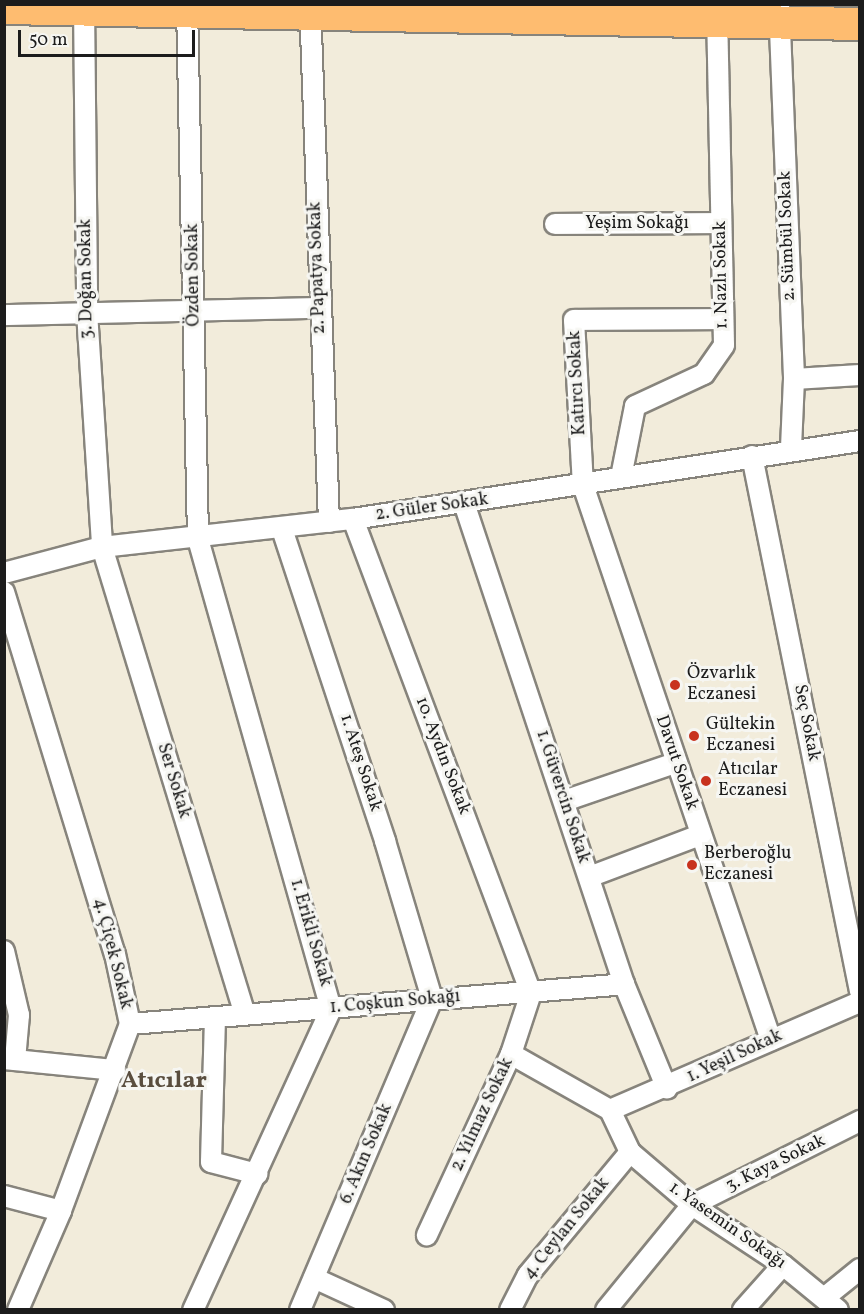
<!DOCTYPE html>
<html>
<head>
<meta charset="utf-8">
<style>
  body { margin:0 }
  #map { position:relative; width:864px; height:1314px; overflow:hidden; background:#f2ecdb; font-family:Vollkorn,serif }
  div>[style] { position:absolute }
  .roads { filter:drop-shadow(2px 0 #87847c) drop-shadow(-2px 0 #87847c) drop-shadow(0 2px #87847c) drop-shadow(0 -2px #87847c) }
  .minor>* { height:20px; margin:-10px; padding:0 10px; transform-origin:10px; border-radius:10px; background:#fff }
  .primary>* { height:32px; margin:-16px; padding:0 16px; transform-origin:16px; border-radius:16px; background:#febc70 }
  .dots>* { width:16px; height:16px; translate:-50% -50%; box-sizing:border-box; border:3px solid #f6f6f2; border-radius:50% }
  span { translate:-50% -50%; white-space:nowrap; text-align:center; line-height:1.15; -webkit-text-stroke:6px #f6f6f2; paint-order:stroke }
  .street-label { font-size:18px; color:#1c1c1c }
  .poi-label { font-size:18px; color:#1c1c1c }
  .left { translate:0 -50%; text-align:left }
  .district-label { font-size:24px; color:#5a4e3f; font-weight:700 }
  .frame { position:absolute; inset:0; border:6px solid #1c1c1c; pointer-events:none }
  .scale { position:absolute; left:18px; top:30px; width:177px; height:27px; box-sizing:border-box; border:3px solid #1c1c1c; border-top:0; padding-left:8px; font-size:18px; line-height:21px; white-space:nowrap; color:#1c1c1c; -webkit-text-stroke:4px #f6f6f2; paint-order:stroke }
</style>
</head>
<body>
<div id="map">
  <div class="roads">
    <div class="minor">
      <div style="left:84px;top:4px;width:308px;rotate:89.4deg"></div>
      <div style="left:87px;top:312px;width:235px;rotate:86.3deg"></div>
      <div style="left:102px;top:547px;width:488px;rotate:73deg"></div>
      <div style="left:187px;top:4px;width:535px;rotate:88.82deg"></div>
      <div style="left:198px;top:539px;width:488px;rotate:74.2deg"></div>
      <div style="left:331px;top:1009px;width:331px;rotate:114.6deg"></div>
      <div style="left:310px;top:4px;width:518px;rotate:87.9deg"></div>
      <div style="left:779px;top:4px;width:375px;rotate:87.7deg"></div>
      <div style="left:794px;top:379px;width:70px;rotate:92.5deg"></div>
      <div style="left:555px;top:224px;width:165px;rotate:-0.3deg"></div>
      <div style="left:4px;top:315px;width:315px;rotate:-1.3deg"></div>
      <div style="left:723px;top:319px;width:149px;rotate:179.6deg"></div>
      <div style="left:574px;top:320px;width:165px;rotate:86.9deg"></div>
      <div style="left:583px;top:485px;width:586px;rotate:71.29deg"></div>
      <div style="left:794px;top:379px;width:66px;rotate:-3.5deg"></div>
      <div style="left:752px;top:456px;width:546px;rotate:78.59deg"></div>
      <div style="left:621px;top:477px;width:72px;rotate:-78.8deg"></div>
      <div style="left:635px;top:406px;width:76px;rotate:-24.9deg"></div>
      <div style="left:704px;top:374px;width:35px;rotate:-55deg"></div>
      <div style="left:724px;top:345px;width:324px;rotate:-91.2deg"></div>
      <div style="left:464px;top:503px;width:507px;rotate:71.6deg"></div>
      <div style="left:624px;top:984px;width:113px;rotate:67.7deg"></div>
      <div style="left:353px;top:519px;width:506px;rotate:69.42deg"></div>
      <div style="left:531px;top:993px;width:64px;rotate:108.2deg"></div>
      <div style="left:511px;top:1054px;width:200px;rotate:114.9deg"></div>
      <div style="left:282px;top:529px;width:329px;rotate:71.7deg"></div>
      <div style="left:385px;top:841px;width:165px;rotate:73.4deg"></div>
      <div style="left:432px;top:999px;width:338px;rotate:113deg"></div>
      <div style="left:4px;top:573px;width:101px;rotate:-14.9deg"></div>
      <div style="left:102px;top:547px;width:253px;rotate:-6.4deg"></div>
      <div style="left:353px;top:519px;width:513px;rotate:-8.75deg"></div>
      <div style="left:4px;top:592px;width:379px;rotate:73deg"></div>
      <div style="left:115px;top:954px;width:72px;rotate:77.9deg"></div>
      <div style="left:130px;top:1024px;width:199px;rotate:110.3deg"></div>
      <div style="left:61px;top:1211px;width:108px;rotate:113.5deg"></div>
      <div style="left:564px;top:801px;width:117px;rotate:-18.9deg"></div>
      <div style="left:589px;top:877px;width:119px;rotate:-20.7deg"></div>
      <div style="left:4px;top:951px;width:66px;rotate:76.8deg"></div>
      <div style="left:19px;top:1015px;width:45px;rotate:95.1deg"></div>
      <div style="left:215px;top:1018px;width:144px;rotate:91.6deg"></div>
      <div style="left:211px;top:1162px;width:48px;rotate:14.6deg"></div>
      <div style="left:130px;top:1024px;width:496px;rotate:-4.6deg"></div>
      <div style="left:511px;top:1054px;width:114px;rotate:29.5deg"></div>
      <div style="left:610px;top:1110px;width:47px;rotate:64.5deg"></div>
      <div style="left:630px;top:1152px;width:82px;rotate:40.5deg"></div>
      <div style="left:692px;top:1205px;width:109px;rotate:33.4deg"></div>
      <div style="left:783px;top:1265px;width:71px;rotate:39.3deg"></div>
      <div style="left:4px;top:1059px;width:112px;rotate:5.7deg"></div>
      <div style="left:610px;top:1110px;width:272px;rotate:-23.4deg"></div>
      <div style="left:4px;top:1196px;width:59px;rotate:14.7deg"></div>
      <div style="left:314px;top:1278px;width:77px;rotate:24.6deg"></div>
      <div style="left:824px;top:1298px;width:46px;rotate:-38.9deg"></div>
      <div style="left:510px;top:1310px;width:39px;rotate:-63deg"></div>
      <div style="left:528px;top:1275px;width:160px;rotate:-50.3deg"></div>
      <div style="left:606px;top:1310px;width:136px;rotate:-50.7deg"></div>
      <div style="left:692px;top:1205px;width:188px;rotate:-26.6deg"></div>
      <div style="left:743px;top:1310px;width:60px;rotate:-48.4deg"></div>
    </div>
    <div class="primary">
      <div style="left:4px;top:8px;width:856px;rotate:1.07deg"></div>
    </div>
  </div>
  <div class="dots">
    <div style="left:675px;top:685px;background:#c8321e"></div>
    <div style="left:694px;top:736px;background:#c8321e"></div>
    <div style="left:706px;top:781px;background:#c8321e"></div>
    <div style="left:692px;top:865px;background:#c8321e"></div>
  </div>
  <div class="street-label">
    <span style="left:637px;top:224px">Yeşim Sokağı</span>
    <span style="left:788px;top:236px;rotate:-92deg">2. Sümbül Sokak</span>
    <span style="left:318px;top:268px;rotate:-92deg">2. Papatya Sokak</span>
    <span style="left:194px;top:275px;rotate:-91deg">Özden Sokak</span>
    <span style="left:722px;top:275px;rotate:-91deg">1. Nazlı Sokak</span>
    <span style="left:87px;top:279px;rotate:-91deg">3. Doğan Sokak</span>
    <span style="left:578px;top:383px;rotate:-93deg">Katırcı Sokak</span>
    <span style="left:432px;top:508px;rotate:-8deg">2. Güler Sokak</span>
    <span style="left:806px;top:723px;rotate:79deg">Seç Sokak</span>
    <span style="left:442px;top:756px;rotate:69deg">10. Aydın Sokak</span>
    <span style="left:360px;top:763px;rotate:72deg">1. Ateş Sokak</span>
    <span style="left:676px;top:763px;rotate:71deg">Davut Sokak</span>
    <span style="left:173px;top:781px;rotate:73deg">Ser Sokak</span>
    <span style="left:562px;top:797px;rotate:72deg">1. Güvercin Sokak</span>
    <span style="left:310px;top:933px;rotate:74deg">1. Erikli Sokak</span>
    <span style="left:112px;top:954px;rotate:76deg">4. Çiçek Sokak</span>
    <span style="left:395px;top:1003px;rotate:-5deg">1. Coşkun Sokağı</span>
    <span style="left:735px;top:1057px;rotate:-25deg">1. Yeşil Sokak</span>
    <span style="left:483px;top:1115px;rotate:-65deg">2. Yılmaz Sokak</span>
    <span style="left:367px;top:1154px;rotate:-67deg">6. Akın Sokak</span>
    <span style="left:776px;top:1164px;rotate:-26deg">3. Kaya Sokak</span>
    <span style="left:727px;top:1226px;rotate:35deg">1. Yasemin Sokağı</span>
    <span style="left:567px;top:1229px;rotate:-51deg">4. Ceylan Sokak</span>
  </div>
  <div class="poi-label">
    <span class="left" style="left:687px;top:685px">Özvarlık<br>Eczanesi</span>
    <span class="left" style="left:706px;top:736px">Gültekin<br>Eczanesi</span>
    <span class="left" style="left:718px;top:781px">Atıcılar<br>Eczanesi</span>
    <span class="left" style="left:704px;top:865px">Berberoğlu<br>Eczanesi</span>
  </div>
  <div class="district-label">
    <span style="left:164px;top:1082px">Atıcılar</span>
  </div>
  <div class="frame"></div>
  <div class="scale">50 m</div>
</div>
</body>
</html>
